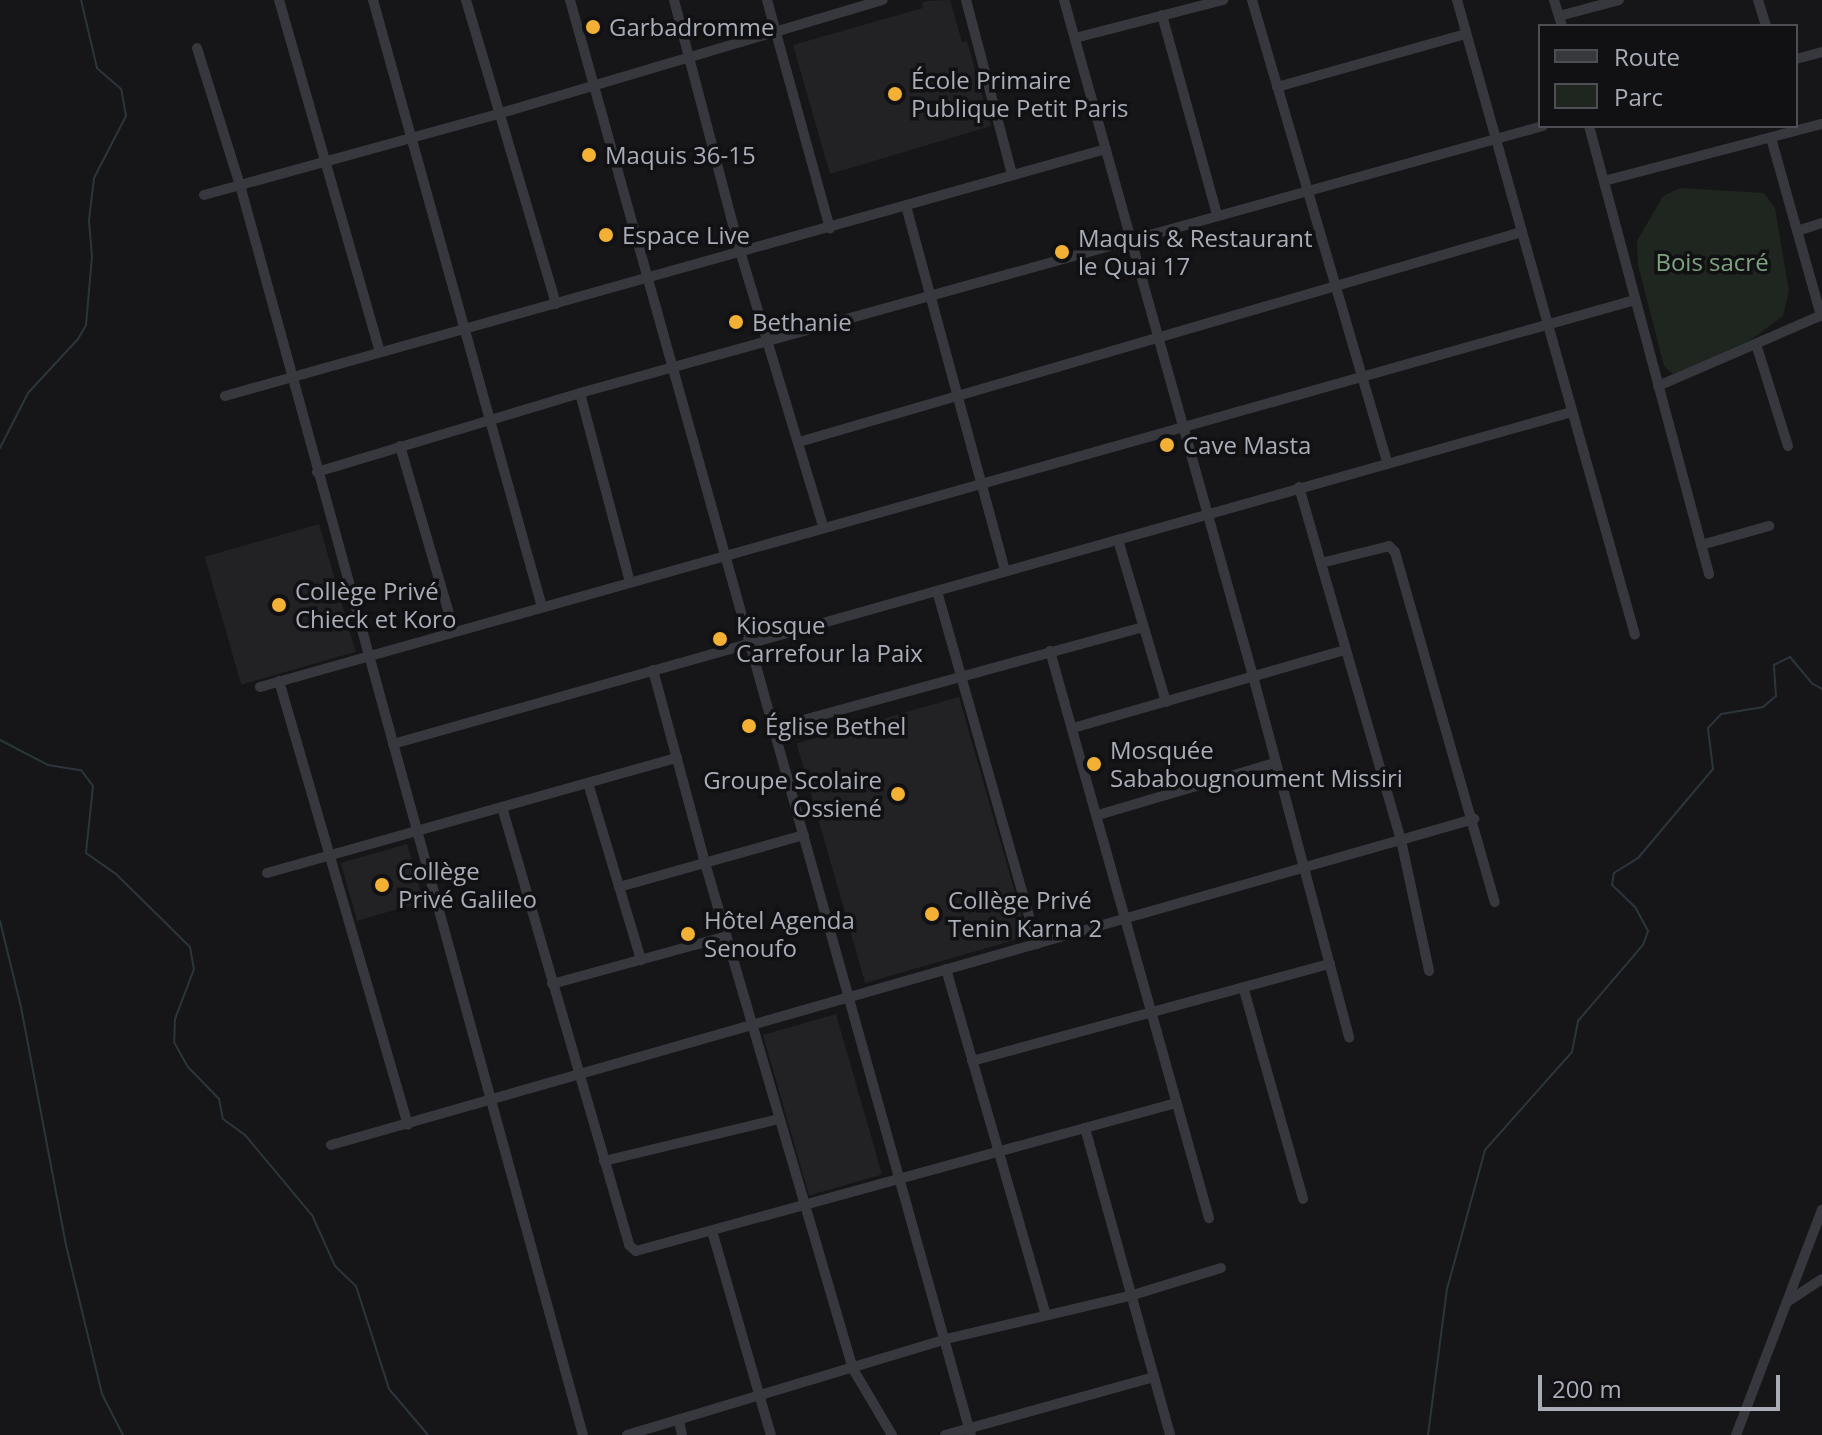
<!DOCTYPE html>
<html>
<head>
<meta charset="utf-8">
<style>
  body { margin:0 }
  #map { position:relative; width:1822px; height:1435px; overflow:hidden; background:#161618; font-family:"Open Sans",sans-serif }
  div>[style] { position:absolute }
  .built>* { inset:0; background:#222225; transform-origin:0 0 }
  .green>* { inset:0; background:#1e261f }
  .stream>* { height:2px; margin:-1px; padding:0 1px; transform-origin:1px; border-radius:1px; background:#2c353c }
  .street>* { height:10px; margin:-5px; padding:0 5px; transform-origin:5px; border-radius:5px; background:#37383d }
  .dots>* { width:22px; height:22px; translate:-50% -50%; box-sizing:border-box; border:4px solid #111113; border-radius:50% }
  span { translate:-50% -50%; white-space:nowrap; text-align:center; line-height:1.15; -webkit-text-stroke:7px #111113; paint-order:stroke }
  .poi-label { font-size:24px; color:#a8adb8 }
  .left { translate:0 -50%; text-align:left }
  .right { translate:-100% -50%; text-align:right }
  .park-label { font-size:24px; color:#7fa381 }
  .legend { position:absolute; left:1538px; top:24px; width:260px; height:104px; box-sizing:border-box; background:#111113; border:2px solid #4d4f55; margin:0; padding:10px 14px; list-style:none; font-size:24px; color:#a8adb8 }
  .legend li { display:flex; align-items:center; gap:16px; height:40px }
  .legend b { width:40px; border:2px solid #4d4f55 }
  .scale { position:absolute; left:1538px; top:1375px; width:242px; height:36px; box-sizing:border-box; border:4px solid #a8adb8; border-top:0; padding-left:10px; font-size:24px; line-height:28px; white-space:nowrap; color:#a8adb8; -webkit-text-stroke:6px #111113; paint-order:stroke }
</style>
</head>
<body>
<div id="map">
  <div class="built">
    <div style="clip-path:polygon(950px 0,962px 42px,967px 41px,991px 126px,830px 174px,793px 45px,923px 8px,922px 3px,926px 1px)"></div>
    <div style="left:319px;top:524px;width:133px;height:119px;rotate:74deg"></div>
    <div style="left:959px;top:697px;width:249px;height:169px;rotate:74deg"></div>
    <div style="left:407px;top:844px;width:60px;height:69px;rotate:74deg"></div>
    <div style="left:836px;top:1014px;width:167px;height:76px;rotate:74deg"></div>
  </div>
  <div class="green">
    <div style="clip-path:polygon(1680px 188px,1764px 193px,1775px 208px,1789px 291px,1783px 316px,1749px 341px,1673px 374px,1664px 366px,1638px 265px,1637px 241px,1663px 196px)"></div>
  </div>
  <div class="stream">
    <div style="left:0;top:448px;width:62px;rotate:-63deg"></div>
    <div style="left:28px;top:393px;width:74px;rotate:-47.2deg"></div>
    <div style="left:78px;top:339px;width:16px;rotate:-60deg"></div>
    <div style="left:86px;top:325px;width:69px;rotate:-85deg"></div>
    <div style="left:92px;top:256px;width:36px;rotate:-95deg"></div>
    <div style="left:89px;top:220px;width:42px;rotate:-83.2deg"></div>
    <div style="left:94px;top:178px;width:70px;rotate:-62.7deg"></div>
    <div style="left:126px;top:116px;width:27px;rotate:-100deg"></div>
    <div style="left:121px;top:89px;width:32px;rotate:-139deg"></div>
    <div style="left:97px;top:68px;width:70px;rotate:-103.2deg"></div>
    <div style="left:0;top:740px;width:54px;rotate:27.5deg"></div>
    <div style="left:48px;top:765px;width:33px;rotate:9deg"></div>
    <div style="left:81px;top:770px;width:20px;rotate:53deg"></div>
    <div style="left:93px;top:786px;width:67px;rotate:96deg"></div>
    <div style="left:86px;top:853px;width:35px;rotate:35deg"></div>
    <div style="left:115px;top:873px;width:105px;rotate:44.6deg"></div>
    <div style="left:190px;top:947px;width:22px;rotate:80deg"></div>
    <div style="left:194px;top:969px;width:53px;rotate:110.8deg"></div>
    <div style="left:175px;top:1019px;width:23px;rotate:92deg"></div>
    <div style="left:174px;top:1042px;width:29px;rotate:61deg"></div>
    <div style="left:188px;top:1067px;width:45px;rotate:45.9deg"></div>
    <div style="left:219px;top:1099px;width:20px;rotate:79deg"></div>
    <div style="left:223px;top:1119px;width:27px;rotate:36deg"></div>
    <div style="left:245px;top:1135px;width:104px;rotate:50.1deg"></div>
    <div style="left:312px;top:1215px;width:56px;rotate:65.7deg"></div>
    <div style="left:335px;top:1266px;width:29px;rotate:44deg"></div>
    <div style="left:356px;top:1286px;width:108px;rotate:72.2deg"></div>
    <div style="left:389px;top:1389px;width:60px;rotate:49.7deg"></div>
    <div style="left:0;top:921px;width:89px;rotate:76.3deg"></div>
    <div style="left:21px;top:1007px;width:242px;rotate:79.3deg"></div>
    <div style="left:66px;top:1245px;width:153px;rotate:76.4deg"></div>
    <div style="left:102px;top:1394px;width:46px;rotate:62.9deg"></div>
    <div style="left:1428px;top:1435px;width:147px;rotate:-82.6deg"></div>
    <div style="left:1447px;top:1289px;width:144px;rotate:-74.7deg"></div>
    <div style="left:1485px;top:1150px;width:131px;rotate:-48.4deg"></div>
    <div style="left:1572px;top:1052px;width:32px;rotate:-79deg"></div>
    <div style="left:1578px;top:1021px;width:100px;rotate:-49.5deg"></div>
    <div style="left:1643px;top:945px;width:15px;rotate:-70deg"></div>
    <div style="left:1648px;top:931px;width:27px;rotate:-118deg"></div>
    <div style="left:1635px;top:907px;width:32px;rotate:-136deg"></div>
    <div style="left:1612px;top:885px;width:12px;rotate:-81deg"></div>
    <div style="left:1614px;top:873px;width:28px;rotate:-32deg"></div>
    <div style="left:1638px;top:858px;width:116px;rotate:-49.9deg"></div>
    <div style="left:1713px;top:769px;width:41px;rotate:-97deg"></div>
    <div style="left:1708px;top:728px;width:19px;rotate:-47deg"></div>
    <div style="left:1721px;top:714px;width:43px;rotate:-9.5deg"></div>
    <div style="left:1763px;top:707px;width:17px;rotate:-40deg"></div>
    <div style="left:1776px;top:696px;width:31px;rotate:-94deg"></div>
    <div style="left:1774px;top:665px;width:18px;rotate:-27deg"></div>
    <div style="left:1790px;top:657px;width:35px;rotate:50deg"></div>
    <div style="left:1813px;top:684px;width:10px;rotate:29deg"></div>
  </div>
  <div class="street">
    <div style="left:279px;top:0;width:366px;rotate:74deg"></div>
    <div style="left:373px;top:0;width:630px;rotate:74.44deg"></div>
    <div style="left:466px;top:0;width:317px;rotate:73.5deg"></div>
    <div style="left:570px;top:0;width:1490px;rotate:74.39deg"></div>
    <div style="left:674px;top:0;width:260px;rotate:75.3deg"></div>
    <div style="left:740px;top:251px;width:287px;rotate:73.2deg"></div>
    <div style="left:767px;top:0;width:237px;rotate:74.6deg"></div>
    <div style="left:966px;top:0;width:180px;rotate:75.2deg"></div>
    <div style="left:1064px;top:0;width:702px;rotate:74.38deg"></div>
    <div style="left:1253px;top:676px;width:374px;rotate:75.1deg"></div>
    <div style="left:1252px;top:0;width:482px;rotate:73.7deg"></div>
    <div style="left:1457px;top:0;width:659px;rotate:74.34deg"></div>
    <div style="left:1554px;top:0;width:27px;rotate:73deg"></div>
    <div style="left:1758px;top:0;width:27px;rotate:73deg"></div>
    <div style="left:1162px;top:15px;width:207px;rotate:74.6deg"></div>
    <div style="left:1559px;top:16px;width:62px;rotate:-14.9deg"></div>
    <div style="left:1075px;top:38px;width:153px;rotate:-14.4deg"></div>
    <div style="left:197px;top:48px;width:144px;rotate:72.6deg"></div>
    <div style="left:240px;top:185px;width:1296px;rotate:74.66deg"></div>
    <div style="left:1796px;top:59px;width:27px;rotate:-15deg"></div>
    <div style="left:1277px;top:87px;width:196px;rotate:-15.7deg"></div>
    <div style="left:1589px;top:126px;width:464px;rotate:75deg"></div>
    <div style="left:1771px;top:138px;width:185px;rotate:74.3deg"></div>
    <div style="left:1604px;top:181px;width:225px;rotate:-14.7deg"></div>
    <div style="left:204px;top:195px;width:308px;rotate:-15.4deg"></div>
    <div style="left:501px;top:113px;width:398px;rotate:-16.5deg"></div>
    <div style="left:906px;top:206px;width:378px;rotate:74.8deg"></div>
    <div style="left:1797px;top:231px;width:26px;rotate:-18deg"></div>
    <div style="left:1756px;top:344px;width:107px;rotate:72.6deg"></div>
    <div style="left:1658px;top:386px;width:179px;rotate:-23.4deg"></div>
    <div style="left:580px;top:393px;width:196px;rotate:75.2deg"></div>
    <div style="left:225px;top:396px;width:915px;rotate:-15.66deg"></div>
    <div style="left:799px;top:442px;width:753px;rotate:-16.2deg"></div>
    <div style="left:400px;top:446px;width:193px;rotate:73.7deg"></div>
    <div style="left:317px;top:472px;width:275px;rotate:-16.7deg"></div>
    <div style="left:580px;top:393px;width:999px;rotate:-15.5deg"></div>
    <div style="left:1299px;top:487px;width:367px;rotate:73.9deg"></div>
    <div style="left:1401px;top:840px;width:134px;rotate:77.9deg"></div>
    <div style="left:1118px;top:540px;width:169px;rotate:73.5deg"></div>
    <div style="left:1701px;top:545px;width:71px;rotate:-15.6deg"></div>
    <div style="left:1321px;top:563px;width:70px;rotate:-14deg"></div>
    <div style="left:1389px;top:546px;width:8px;rotate:45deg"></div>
    <div style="left:1395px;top:552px;width:364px;rotate:74.1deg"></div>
    <div style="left:937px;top:591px;width:367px;rotate:74.2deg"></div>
    <div style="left:1050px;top:651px;width:589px;rotate:74.34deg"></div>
    <div style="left:653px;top:670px;width:200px;rotate:74.9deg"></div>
    <div style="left:705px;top:863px;width:527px;rotate:73.7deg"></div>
    <div style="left:853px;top:1369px;width:77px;rotate:59.4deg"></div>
    <div style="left:279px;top:681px;width:462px;rotate:73.8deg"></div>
    <div style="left:260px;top:687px;width:1428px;rotate:-15.72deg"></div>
    <div style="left:774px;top:728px;width:382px;rotate:-15.3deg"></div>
    <div style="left:1073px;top:728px;width:283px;rotate:-16deg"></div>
    <div style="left:393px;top:744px;width:1225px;rotate:-15.73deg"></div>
    <div style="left:588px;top:783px;width:185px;rotate:73.3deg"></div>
    <div style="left:502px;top:807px;width:456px;rotate:73.8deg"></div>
    <div style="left:629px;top:1245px;width:9px;rotate:41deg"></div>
    <div style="left:636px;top:1251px;width:560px;rotate:-15.33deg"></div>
    <div style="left:1098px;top:815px;width:184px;rotate:-16.4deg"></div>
    <div style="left:267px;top:873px;width:426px;rotate:-15.7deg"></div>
    <div style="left:619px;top:887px;width:192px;rotate:-15.7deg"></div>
    <div style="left:946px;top:969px;width:360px;rotate:73.9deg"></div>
    <div style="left:552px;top:984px;width:181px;rotate:-15.3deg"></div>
    <div style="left:1244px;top:990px;width:217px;rotate:74.2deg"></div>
    <div style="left:972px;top:1061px;width:371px;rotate:-15.2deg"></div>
    <div style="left:1085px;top:1128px;width:319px;rotate:74.5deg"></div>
    <div style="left:331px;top:1145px;width:1189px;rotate:-15.92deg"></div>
    <div style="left:604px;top:1161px;width:180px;rotate:-13.5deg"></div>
    <div style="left:712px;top:1231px;width:212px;rotate:73.9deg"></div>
    <div style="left:1787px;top:1302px;width:42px;rotate:-33.3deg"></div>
    <div style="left:679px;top:1421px;width:14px;rotate:78deg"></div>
    <div style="left:627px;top:1435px;width:333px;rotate:-16.7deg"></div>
    <div style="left:946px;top:1339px;width:192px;rotate:-13.2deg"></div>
    <div style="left:1133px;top:1295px;width:92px;rotate:-17.1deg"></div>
    <div style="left:945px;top:1435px;width:217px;rotate:-15.5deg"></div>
    <div style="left:1736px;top:1435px;width:241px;rotate:-69.1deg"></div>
  </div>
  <div class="dots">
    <div style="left:593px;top:27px;background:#f2b134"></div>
    <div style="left:895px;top:94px;background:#f2b134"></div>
    <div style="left:589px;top:155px;background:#f2b134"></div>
    <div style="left:606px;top:235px;background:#f2b134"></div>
    <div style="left:1062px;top:252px;background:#f2b134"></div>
    <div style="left:736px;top:322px;background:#f2b134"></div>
    <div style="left:1167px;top:445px;background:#f2b134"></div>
    <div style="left:279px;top:605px;background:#f2b134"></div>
    <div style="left:720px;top:639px;background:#f2b134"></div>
    <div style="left:749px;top:726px;background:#f2b134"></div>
    <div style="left:1094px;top:764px;background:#f2b134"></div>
    <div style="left:898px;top:794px;background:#f2b134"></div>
    <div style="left:382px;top:885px;background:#f2b134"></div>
    <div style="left:932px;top:914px;background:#f2b134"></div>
    <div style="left:688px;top:934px;background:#f2b134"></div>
  </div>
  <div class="poi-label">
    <span class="left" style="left:609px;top:27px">Garbadromme</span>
    <span class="left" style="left:911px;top:94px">École Primaire<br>Publique Petit Paris</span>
    <span class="left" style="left:605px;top:155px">Maquis 36-15</span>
    <span class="left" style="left:622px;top:235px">Espace Live</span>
    <span class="left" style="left:1078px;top:252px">Maquis &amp; Restaurant<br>le Quai 17</span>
    <span class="left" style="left:752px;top:322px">Bethanie</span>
    <span class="left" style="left:1183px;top:445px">Cave Masta</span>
    <span class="left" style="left:295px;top:605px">Collège Privé<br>Chieck et Koro</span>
    <span class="left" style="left:736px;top:639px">Kiosque<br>Carrefour la Paix</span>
    <span class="left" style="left:765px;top:726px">Église Bethel</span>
    <span class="left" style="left:1110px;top:764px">Mosquée<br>Sababougnoument Missiri</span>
    <span class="right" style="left:882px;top:794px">Groupe Scolaire<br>Ossiené</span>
    <span class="left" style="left:398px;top:885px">Collège<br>Privé Galileo</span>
    <span class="left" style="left:948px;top:914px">Collège Privé<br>Tenin Karna 2</span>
    <span class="left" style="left:704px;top:934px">Hôtel Agenda<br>Senoufo</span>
  </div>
  <div class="park-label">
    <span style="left:1712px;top:262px">Bois sacré</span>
  </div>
  <ul class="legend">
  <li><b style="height:10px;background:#37383d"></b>Route</li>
  <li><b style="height:22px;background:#1e261f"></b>Parc</li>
  </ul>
  <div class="scale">200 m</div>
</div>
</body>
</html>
